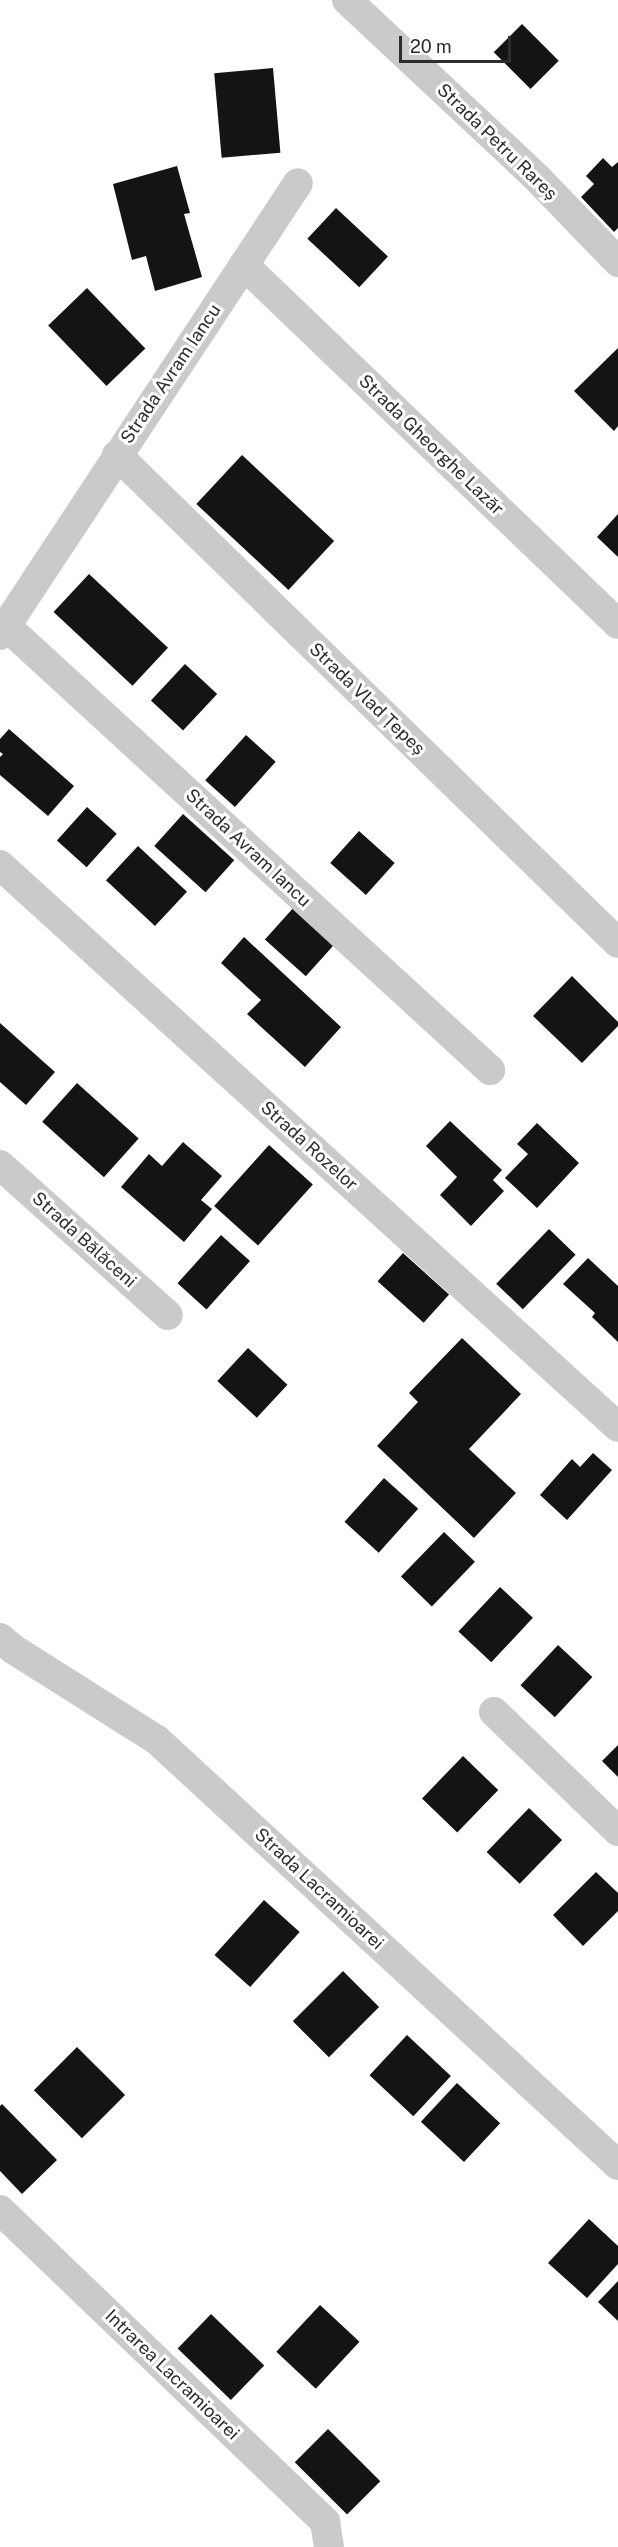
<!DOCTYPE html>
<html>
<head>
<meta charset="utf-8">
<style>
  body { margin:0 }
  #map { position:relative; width:618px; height:2547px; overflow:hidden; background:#fff; font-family:"Public Sans",sans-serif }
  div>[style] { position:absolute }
  .building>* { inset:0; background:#141414; transform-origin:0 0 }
  .street>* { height:30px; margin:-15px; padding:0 15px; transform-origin:15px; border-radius:15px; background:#cacaca }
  span { translate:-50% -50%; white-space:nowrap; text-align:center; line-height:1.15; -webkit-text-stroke:6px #fff; paint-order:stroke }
  .street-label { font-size:18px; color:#2d2d2d }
  .scale { position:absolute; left:399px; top:36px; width:112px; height:27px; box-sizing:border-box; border:3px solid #2d2d2d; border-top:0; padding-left:8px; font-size:18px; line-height:21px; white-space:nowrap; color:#2d2d2d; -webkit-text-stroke:4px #fff; paint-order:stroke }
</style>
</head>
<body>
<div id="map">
  <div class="building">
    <div style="left:522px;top:24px;width:52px;height:40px;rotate:45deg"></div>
    <div style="left:273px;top:68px;width:85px;height:59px;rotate:85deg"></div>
    <div style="clip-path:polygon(603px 158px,612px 167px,618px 162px,618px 228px,614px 232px,581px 197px,594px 184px,586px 176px)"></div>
    <div style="clip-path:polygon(177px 166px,190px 213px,184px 214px,202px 277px,155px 291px,146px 256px,132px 260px,113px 184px)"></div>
    <div style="left:336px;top:208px;width:71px;height:42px;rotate:43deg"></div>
    <div style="left:87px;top:288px;width:84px;height:54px;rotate:46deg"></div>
    <div style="clip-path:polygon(618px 348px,618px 426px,614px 431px,574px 391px)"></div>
    <div style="left:242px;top:455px;width:126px;height:67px;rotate:43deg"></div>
    <div style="clip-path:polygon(618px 514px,618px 557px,597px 537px)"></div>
    <div style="left:89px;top:574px;width:108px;height:52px;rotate:43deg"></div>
    <div style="left:185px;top:664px;width:44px;height:50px;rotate:43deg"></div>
    <div style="clip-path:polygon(9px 729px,74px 786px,48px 816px,0 775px,0 757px,3px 754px,0 752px,0 739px)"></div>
    <div style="left:246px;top:735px;width:40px;height:61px;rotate:42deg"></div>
    <div style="left:87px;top:807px;width:40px;height:45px;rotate:42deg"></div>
    <div style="left:183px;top:814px;width:69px;height:43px;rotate:42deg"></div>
    <div style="left:359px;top:831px;width:48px;height:43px;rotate:42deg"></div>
    <div style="left:138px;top:846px;width:67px;height:47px;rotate:43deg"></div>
    <div style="left:295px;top:906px;width:55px;height:45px;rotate:42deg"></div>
    <div style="clip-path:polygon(244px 937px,341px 1027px,305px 1067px,247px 1014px,261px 1000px,221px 963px)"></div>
    <div style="clip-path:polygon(572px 976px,618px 1022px,618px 1026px,582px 1063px,533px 1016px)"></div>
    <div style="clip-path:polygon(0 1023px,55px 1072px,26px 1105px,0 1082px)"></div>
    <div style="left:77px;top:1083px;width:83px;height:52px;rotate:42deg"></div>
    <div style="clip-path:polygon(450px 1121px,502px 1170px,493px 1180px,504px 1191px,471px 1226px,440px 1195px,457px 1177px,426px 1146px)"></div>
    <div style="clip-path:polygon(537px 1123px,579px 1163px,537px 1208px,505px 1178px,528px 1154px,517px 1144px)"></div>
    <div style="clip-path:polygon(183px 1142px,222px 1176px,201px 1200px,212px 1209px,184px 1242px,121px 1187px,149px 1154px,162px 1166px)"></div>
    <div style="left:269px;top:1145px;width:59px;height:82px;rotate:42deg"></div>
    <div style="left:549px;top:1229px;width:37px;height:76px;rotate:44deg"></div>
    <div style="left:221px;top:1235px;width:39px;height:65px;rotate:42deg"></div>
    <div style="left:403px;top:1253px;width:62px;height:38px;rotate:42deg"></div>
    <div style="clip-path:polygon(588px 1258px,618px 1286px,618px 1342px,592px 1317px,595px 1313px,563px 1284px)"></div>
    <div style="clip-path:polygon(462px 1338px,521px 1394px,469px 1449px,516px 1493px,474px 1538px,377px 1446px,418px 1402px,409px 1393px)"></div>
    <div style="left:248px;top:1348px;width:54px;height:45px;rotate:43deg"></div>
    <div style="clip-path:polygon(593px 1453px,612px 1470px,567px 1520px,540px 1495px,572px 1459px,580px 1467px)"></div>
    <div style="left:384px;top:1478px;width:46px;height:59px;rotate:42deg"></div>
    <div style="left:444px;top:1532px;width:43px;height:62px;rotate:44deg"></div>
    <div style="left:500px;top:1587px;width:45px;height:61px;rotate:43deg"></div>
    <div style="left:558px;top:1645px;width:47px;height:55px;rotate:43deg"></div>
    <div style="clip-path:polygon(618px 1745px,618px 1777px,602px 1761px)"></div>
    <div style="left:463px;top:1756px;width:49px;height:59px;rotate:44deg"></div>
    <div style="left:529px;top:1808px;width:46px;height:61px;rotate:44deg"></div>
    <div style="clip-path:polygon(596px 1872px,618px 1893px,618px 1911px,583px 1946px,553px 1915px)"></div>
    <div style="left:264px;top:1900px;width:48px;height:74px;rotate:42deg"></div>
    <div style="left:343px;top:1971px;width:51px;height:71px;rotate:45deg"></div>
    <div style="left:407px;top:2035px;width:60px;height:55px;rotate:43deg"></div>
    <div style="left:77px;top:2047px;width:68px;height:61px;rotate:45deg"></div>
    <div style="left:457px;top:2083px;width:59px;height:53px;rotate:43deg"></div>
    <div style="clip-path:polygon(2px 2104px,57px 2160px,22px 2194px,0 2171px,0 2106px)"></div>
    <div style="clip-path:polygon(589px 2219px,618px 2246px,618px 2264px,587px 2298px,548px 2263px)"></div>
    <div style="clip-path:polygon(618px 2281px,618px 2321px,598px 2302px)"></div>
    <div style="left:320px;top:2305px;width:54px;height:64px;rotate:43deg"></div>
    <div style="left:211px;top:2314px;width:74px;height:48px;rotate:44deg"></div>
    <div style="left:328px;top:2429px;width:74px;height:47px;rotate:45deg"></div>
  </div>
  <div class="street">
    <div style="left:347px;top:0;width:260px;rotate:43.1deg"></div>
    <div style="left:537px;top:178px;width:117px;rotate:46deg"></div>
    <div style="left:244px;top:265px;width:518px;rotate:43.83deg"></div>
    <div style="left:117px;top:455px;width:699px;rotate:44.25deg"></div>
    <div style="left:6px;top:626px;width:657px;rotate:42.53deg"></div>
    <div style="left:0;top:635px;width:541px;rotate:-56.6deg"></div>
    <div style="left:0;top:865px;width:835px;rotate:42.28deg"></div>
    <div style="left:0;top:1165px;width:225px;rotate:41.8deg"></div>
    <div style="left:0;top:1638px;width:17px;rotate:40deg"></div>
    <div style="left:13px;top:1649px;width:170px;rotate:32.3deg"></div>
    <div style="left:157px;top:1740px;width:627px;rotate:42.67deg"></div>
    <div style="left:494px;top:1712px;width:172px;rotate:43.8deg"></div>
    <div style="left:0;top:2210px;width:451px;rotate:43.8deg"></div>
    <div style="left:325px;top:2522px;width:25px;rotate:81deg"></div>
  </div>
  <div class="street-label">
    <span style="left:497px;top:142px;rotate:44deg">Strada Petru Rareș</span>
    <span style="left:171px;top:374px;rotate:-56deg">Strada Avram Iancu</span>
    <span style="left:431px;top:445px;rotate:44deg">Strada Gheorghe Lazăr</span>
    <span style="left:367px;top:699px;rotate:44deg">Strada Vlad Țepeș</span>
    <span style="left:248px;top:848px;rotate:43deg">Strada Avram Iancu</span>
    <span style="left:309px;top:1146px;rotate:42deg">Strada Rozelor</span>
    <span style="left:84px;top:1240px;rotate:42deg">Strada Bălăceni</span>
    <span style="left:319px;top:1889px;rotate:43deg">Strada Lacramioarei</span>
    <span style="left:172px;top:2375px;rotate:44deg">Intrarea Lacramioarei</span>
  </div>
  <div class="scale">20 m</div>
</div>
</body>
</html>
